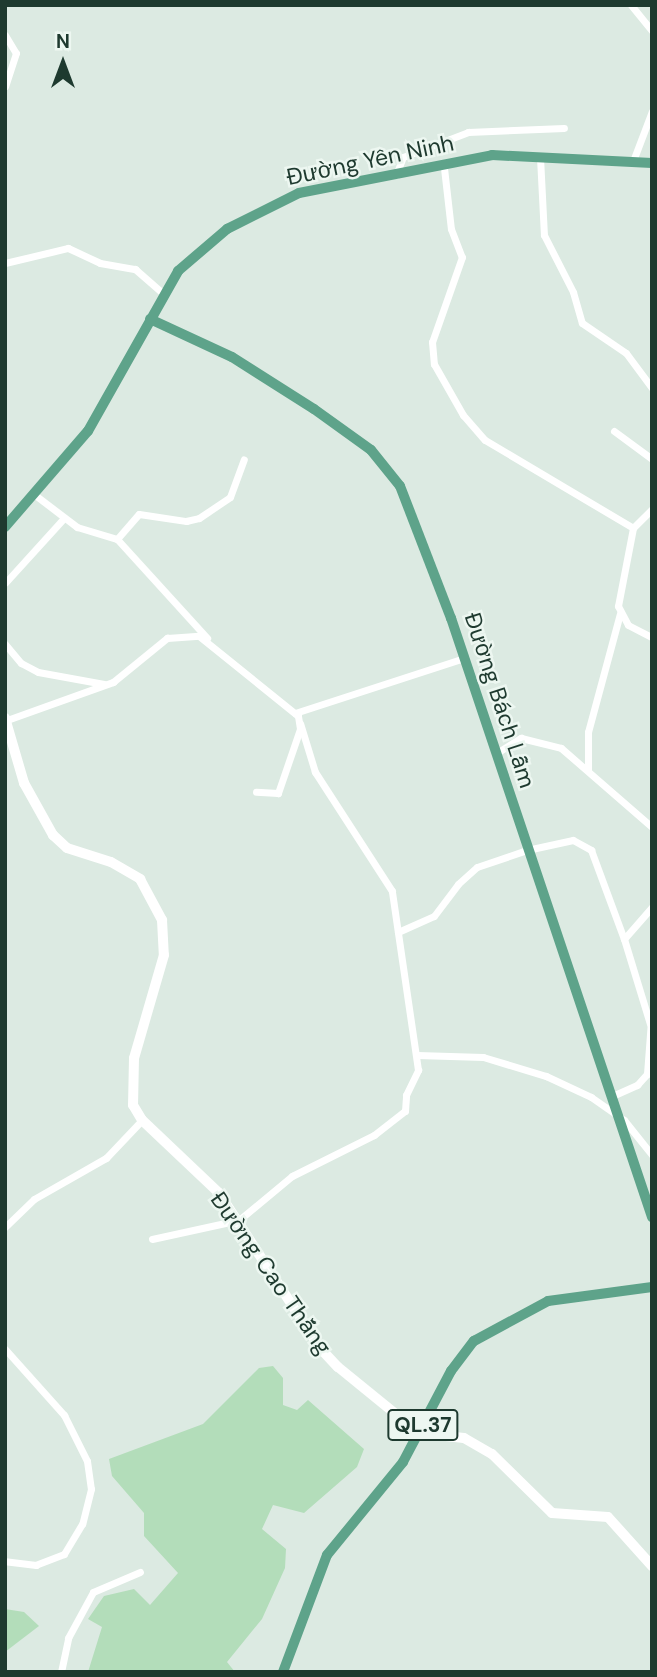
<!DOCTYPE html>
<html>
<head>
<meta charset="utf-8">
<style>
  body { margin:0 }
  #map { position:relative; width:657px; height:1677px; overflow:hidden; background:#dceae2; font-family:"DM Sans",sans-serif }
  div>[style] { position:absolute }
  .green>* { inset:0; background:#b3ddba }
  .street>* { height:7px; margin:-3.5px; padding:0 3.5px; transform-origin:3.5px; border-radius:3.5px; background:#fff }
  .secondary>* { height:10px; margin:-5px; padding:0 5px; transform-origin:5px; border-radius:5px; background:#fff }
  .primary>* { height:10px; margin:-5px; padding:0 5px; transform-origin:5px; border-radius:5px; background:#5ea38a }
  span { translate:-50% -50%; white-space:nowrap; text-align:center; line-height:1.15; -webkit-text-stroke:5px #edf7f1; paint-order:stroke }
  .shield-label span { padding:2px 5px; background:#edf7f1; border:2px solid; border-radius:5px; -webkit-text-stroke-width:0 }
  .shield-label { font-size:21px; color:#1e3a2f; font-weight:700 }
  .street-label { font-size:23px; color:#1e3a2f }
  .frame { position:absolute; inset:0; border:7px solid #1e3a2f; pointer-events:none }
  .north { position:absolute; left:28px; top:28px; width:70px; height:70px; -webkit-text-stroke:5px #edf7f1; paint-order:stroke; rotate:0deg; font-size:19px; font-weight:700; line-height:28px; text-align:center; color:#1e3a2f }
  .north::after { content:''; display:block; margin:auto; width:24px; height:32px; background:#1e3a2f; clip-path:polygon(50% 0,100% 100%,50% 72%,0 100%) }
</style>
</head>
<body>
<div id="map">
  <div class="green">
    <div style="clip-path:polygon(273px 1366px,283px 1378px,283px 1405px,297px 1410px,308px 1400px,364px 1449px,357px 1467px,304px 1513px,273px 1505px,262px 1529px,286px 1549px,285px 1568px,262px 1619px,227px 1662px,235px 1672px,88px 1672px,102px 1627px,88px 1619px,104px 1596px,134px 1589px,150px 1605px,178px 1573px,144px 1536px,144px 1513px,112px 1476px,109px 1459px,203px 1424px,259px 1368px)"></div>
    <div style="clip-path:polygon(5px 1609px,24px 1612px,39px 1626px,5px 1652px)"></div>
  </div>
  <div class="street">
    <div style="left:631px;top:5px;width:33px;rotate:51deg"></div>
    <div style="left:5px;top:35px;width:21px;rotate:59deg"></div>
    <div style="left:16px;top:53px;width:35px;rotate:108deg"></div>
    <div style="left:540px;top:157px;width:78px;rotate:87.1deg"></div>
    <div style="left:544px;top:235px;width:64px;rotate:63deg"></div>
    <div style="left:573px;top:292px;width:32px;rotate:74deg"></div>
    <div style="left:582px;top:323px;width:53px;rotate:34.3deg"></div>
    <div style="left:626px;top:353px;width:44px;rotate:53.4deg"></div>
    <div style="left:633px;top:161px;width:53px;rotate:-69.2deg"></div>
    <div style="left:444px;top:168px;width:61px;rotate:83.5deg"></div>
    <div style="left:451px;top:229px;width:30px;rotate:69deg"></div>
    <div style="left:462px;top:257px;width:90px;rotate:109.4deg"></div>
    <div style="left:432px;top:342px;width:22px;rotate:85deg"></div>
    <div style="left:434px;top:364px;width:59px;rotate:60.4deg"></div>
    <div style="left:463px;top:415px;width:33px;rotate:49deg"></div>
    <div style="left:485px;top:440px;width:172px;rotate:30.7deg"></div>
    <div style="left:396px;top:175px;width:19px;rotate:-69deg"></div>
    <div style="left:403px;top:157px;width:70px;rotate:-21deg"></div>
    <div style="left:468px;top:132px;width:96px;rotate:-2.4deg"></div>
    <div style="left:5px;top:263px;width:65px;rotate:-13.4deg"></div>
    <div style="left:68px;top:248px;width:35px;rotate:25deg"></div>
    <div style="left:100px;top:263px;width:36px;rotate:10deg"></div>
    <div style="left:135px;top:269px;width:37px;rotate:41deg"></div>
    <div style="left:614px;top:431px;width:47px;rotate:36.4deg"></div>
    <div style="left:35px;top:495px;width:53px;rotate:37.3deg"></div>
    <div style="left:77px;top:527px;width:42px;rotate:16.7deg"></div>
    <div style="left:117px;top:539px;width:33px;rotate:-49deg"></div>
    <div style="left:139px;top:514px;width:48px;rotate:8.5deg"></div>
    <div style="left:186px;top:521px;width:13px;rotate:-13deg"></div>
    <div style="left:199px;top:518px;width:37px;rotate:-34deg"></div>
    <div style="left:230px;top:497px;width:40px;rotate:-69.8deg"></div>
    <div style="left:652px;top:509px;width:27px;rotate:135deg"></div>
    <div style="left:633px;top:528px;width:79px;rotate:100.9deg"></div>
    <div style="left:618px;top:606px;width:21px;rotate:62deg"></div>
    <div style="left:628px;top:625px;width:27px;rotate:27deg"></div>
    <div style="left:117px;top:539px;width:134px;rotate:47.7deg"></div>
    <div style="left:5px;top:583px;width:88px;rotate:-47.8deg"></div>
    <div style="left:5px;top:644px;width:25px;rotate:50deg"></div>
    <div style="left:21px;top:663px;width:19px;rotate:28deg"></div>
    <div style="left:38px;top:672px;width:67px;rotate:10.3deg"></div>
    <div style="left:295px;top:713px;width:178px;rotate:-18deg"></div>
    <div style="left:7px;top:720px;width:113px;rotate:-19.7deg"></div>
    <div style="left:113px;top:682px;width:70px;rotate:-39.2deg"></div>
    <div style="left:167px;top:638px;width:32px;rotate:-4deg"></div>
    <div style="left:199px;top:636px;width:127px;rotate:38.9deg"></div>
    <div style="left:298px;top:716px;width:13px;rotate:81deg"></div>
    <div style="left:300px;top:729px;width:68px;rotate:109deg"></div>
    <div style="left:278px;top:793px;width:22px;rotate:-177deg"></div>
    <div style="left:495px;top:754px;width:31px;rotate:-32deg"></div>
    <div style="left:521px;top:738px;width:41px;rotate:14deg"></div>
    <div style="left:561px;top:748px;width:121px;rotate:41deg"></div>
    <div style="left:588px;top:770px;width:38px;rotate:-90deg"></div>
    <div style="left:588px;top:732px;width:123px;rotate:-74.9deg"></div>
    <div style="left:398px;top:932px;width:39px;rotate:-24deg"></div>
    <div style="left:434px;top:916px;width:40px;rotate:-53deg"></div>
    <div style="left:458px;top:884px;width:25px;rotate:-42deg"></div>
    <div style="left:477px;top:867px;width:53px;rotate:-18.8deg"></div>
    <div style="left:527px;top:850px;width:47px;rotate:-12.3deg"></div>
    <div style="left:573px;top:840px;width:21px;rotate:29deg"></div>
    <div style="left:591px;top:850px;width:95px;rotate:69.7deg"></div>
    <div style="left:650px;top:1024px;width:89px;rotate:-107deg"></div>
    <div style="left:624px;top:939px;width:43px;rotate:-48.8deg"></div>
    <div style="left:417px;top:1055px;width:66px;rotate:1.7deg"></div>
    <div style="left:483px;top:1057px;width:66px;rotate:16.8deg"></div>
    <div style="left:546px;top:1076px;width:50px;rotate:25deg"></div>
    <div style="left:591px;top:1097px;width:40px;rotate:34.9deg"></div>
    <div style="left:624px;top:1120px;width:45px;rotate:51.3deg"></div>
    <div style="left:610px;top:1097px;width:30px;rotate:-24deg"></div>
    <div style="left:637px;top:1085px;width:15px;rotate:-48deg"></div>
    <div style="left:647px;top:1074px;width:53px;rotate:-85.7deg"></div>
    <div style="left:5px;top:1227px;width:40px;rotate:-44deg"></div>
    <div style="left:34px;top:1199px;width:83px;rotate:-29.7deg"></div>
    <div style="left:106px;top:1158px;width:52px;rotate:-46.5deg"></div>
    <div style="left:152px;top:1239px;width:89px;rotate:-12.3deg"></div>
    <div style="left:239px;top:1220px;width:69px;rotate:-39.7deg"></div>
    <div style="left:292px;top:1176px;width:92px;rotate:-26.6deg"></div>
    <div style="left:374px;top:1135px;width:39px;rotate:-38deg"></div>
    <div style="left:405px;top:1111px;width:16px;rotate:-86deg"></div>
    <div style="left:406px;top:1095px;width:28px;rotate:-64deg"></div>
    <div style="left:418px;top:1070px;width:181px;rotate:-98.3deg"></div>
    <div style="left:392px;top:891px;width:142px;rotate:-122.9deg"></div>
    <div style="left:315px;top:772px;width:51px;rotate:-107deg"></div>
    <div style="left:5px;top:1349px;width:89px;rotate:48.2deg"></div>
    <div style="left:64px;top:1415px;width:51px;rotate:63.4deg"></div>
    <div style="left:87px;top:1461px;width:28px;rotate:82deg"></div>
    <div style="left:91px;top:1489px;width:36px;rotate:104deg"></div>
    <div style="left:82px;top:1524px;width:35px;rotate:121deg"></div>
    <div style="left:64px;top:1554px;width:30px;rotate:159deg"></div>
    <div style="left:36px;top:1565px;width:31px;rotate:-173deg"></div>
    <div style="left:61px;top:1672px;width:35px;rotate:-78deg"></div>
    <div style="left:68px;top:1638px;width:52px;rotate:-61.5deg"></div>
    <div style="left:93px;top:1592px;width:51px;rotate:-23.1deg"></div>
  </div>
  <div class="secondary">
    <div style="left:5px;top:718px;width:68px;rotate:73.7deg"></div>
    <div style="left:24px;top:783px;width:60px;rotate:60.9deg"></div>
    <div style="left:53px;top:835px;width:19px;rotate:43deg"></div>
    <div style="left:67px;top:848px;width:46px;rotate:17.7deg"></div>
    <div style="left:111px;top:862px;width:34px;rotate:30deg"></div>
    <div style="left:140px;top:879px;width:47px;rotate:61.8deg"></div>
    <div style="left:162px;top:920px;width:35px;rotate:87deg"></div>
    <div style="left:164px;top:955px;width:107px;rotate:106.2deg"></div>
    <div style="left:134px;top:1058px;width:47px;rotate:91.2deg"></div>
    <div style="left:133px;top:1105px;width:17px;rotate:59deg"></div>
    <div style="left:142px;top:1120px;width:106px;rotate:43.5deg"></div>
    <div style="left:219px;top:1193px;width:185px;rotate:56.9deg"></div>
    <div style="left:320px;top:1348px;width:26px;rotate:47deg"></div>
    <div style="left:338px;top:1367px;width:104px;rotate:39.2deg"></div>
    <div style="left:419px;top:1433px;width:45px;rotate:6.3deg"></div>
    <div style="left:464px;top:1438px;width:32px;rotate:30deg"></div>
    <div style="left:492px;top:1454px;width:84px;rotate:44.5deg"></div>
    <div style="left:552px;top:1513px;width:56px;rotate:4.1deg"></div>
    <div style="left:608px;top:1517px;width:66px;rotate:48.1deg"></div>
  </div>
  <div class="primary">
    <div style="left:150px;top:319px;width:90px;rotate:24.9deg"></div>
    <div style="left:232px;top:357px;width:97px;rotate:32.4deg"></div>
    <div style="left:314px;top:409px;width:70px;rotate:35.7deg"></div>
    <div style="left:371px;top:450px;width:46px;rotate:51.1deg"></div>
    <div style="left:400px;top:486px;width:142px;rotate:68.9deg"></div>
    <div style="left:451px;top:618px;width:632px;rotate:71.45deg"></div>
    <div style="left:5px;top:527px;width:127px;rotate:-49.2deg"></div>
    <div style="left:88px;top:431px;width:184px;rotate:-60.6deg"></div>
    <div style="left:178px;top:271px;width:65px;rotate:-40.6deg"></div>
    <div style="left:227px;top:229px;width:80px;rotate:-26.6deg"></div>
    <div style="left:299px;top:193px;width:197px;rotate:-11.1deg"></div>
    <div style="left:492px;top:155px;width:160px;rotate:2.9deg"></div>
    <div style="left:283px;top:1672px;width:125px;rotate:-69.4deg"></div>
    <div style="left:327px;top:1555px;width:120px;rotate:-50.7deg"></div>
    <div style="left:403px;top:1462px;width:103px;rotate:-62.2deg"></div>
    <div style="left:451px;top:1371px;width:38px;rotate:-53deg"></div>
    <div style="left:474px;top:1341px;width:84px;rotate:-28.4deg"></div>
    <div style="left:548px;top:1301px;width:105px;rotate:-7.7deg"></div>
  </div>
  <div class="shield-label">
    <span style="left:423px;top:1425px">QL.37</span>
  </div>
  <div class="street-label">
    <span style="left:370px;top:160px;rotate:-12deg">Đường Yên Ninh</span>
    <span style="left:500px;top:700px;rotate:72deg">Đường Bách Lẫm</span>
    <span style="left:271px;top:1273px;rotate:55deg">Đường Cao Thắng</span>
  </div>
  <div class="frame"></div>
  <div class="north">N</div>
</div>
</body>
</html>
